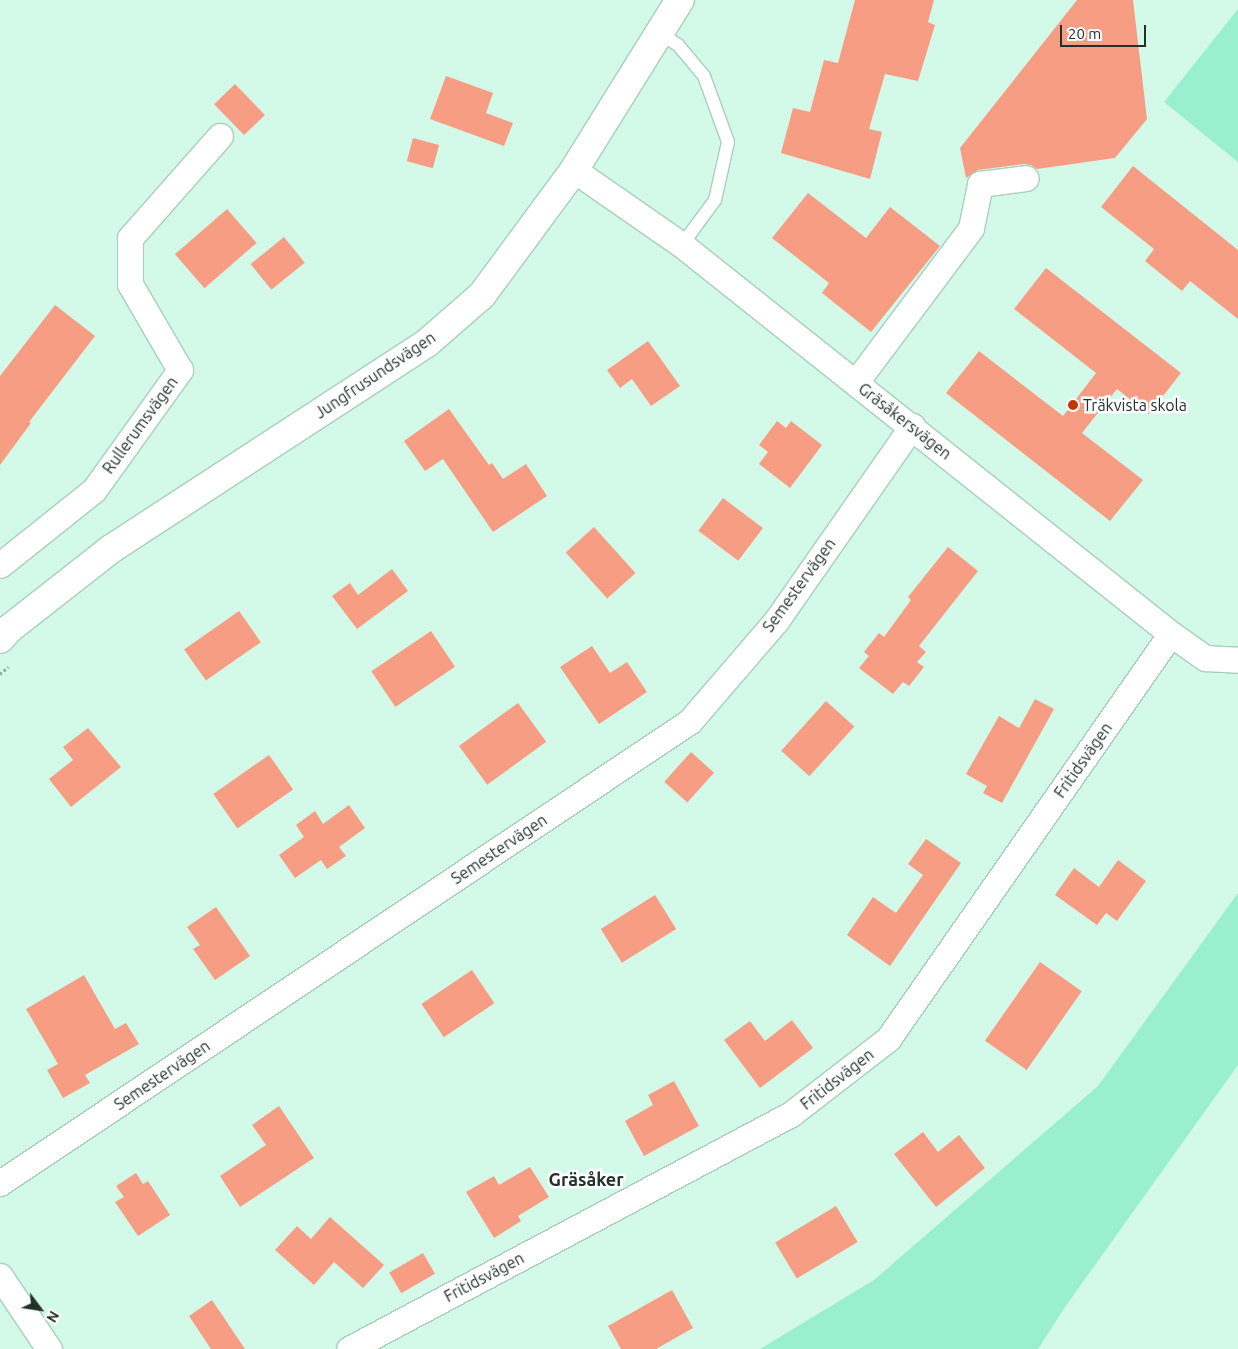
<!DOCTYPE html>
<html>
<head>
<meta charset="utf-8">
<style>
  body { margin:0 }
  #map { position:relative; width:1238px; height:1349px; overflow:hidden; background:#d3f9e9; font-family:Ubuntu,sans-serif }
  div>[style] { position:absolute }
  .green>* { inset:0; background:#99efcf }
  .building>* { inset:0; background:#f79d84; transform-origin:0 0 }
  .path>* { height:3px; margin-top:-1.5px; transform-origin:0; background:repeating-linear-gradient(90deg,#90aca1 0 2.5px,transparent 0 5px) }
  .roads { filter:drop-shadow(1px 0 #a9cebf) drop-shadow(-1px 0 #a9cebf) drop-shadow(0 1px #a9cebf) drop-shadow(0 -1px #a9cebf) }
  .lane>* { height:12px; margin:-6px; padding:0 6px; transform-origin:6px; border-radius:6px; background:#fff }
  .street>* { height:25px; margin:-12.5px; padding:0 12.5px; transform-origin:12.5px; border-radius:12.5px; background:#fff }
  .secondary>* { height:28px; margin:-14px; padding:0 14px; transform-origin:14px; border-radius:14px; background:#fff }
  .dots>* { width:14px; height:14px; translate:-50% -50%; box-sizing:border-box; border:2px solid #fff; border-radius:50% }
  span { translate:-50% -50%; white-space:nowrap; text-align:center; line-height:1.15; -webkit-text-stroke:5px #fff; paint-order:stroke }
  .street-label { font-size:16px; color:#23312c }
  .poi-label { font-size:16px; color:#23312c }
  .left { translate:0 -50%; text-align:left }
  .neighbourhood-label { font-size:18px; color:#23312c; font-weight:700 }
  .north { position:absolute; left:15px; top:1284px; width:50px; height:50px; -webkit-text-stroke:4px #fff; paint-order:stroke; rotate:121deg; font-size:14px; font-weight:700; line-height:20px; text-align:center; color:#23312c }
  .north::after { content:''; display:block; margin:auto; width:18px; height:22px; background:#23312c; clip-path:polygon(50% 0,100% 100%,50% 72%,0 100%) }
  .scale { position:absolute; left:1060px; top:25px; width:86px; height:22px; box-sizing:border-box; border:2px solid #23312c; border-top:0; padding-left:6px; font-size:15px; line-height:18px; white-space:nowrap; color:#23312c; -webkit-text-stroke:4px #fff; paint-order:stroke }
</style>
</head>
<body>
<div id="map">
  <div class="green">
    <div style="clip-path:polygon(1238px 9px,1238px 162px,1164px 102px)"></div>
    <div style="clip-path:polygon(1238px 893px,1238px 1065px,1065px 1307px,1038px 1349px,760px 1349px,874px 1280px,1098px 1086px)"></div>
  </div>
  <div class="building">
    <div style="clip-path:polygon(855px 0,934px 0,928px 22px,935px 25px,918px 81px,885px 74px,869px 129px,882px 132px,870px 179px,781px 153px,793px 108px,810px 112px,824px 60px,838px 63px)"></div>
    <div style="clip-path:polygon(1077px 0,1133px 0,1147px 119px,1115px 158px,1037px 169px,1031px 165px,1024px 164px,978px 170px,966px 178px,960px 148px)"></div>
    <div style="clip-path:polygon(446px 76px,493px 93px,486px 113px,513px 123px,504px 146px,430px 119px)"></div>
    <div style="left:235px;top:84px;width:43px;height:29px;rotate:46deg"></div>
    <div style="left:413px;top:138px;width:27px;height:24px;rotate:15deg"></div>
    <div style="clip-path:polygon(1133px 166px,1238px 250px,1238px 319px,1190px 281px,1182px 291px,1145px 261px,1154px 249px,1101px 207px)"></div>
    <div style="clip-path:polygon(808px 193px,866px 238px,890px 207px,940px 246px,871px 332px,822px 293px,829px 283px,772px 238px)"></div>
    <div style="left:227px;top:209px;width:45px;height:69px;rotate:49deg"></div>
    <div style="left:284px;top:237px;width:33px;height:43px;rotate:51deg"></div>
    <div style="clip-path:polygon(1046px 268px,1181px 373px,1149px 414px,1117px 389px,1082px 433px,1143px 480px,1110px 521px,946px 393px,979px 351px,1063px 416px,1096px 373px,1014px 309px)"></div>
    <div style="clip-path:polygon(55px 305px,95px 336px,29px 422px,31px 423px,0 465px,0 376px)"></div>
    <div style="clip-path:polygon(648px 341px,680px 386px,651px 406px,632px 379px,620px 388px,607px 370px)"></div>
    <div style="clip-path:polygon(449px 409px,489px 465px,492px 463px,503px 479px,526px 464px,547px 496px,493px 532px,443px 459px,425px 471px,404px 441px)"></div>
    <div style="clip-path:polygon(777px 421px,786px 428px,791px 421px,822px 445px,790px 488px,759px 464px,768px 452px,759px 445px)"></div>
    <div style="left:723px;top:498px;width:50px;height:41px;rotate:37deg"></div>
    <div style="left:594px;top:527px;width:62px;height:38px;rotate:48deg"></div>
    <div style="clip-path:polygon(948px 547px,978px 571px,919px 646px,926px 652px,917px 662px,924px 667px,909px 686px,903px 682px,893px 694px,859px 668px,869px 656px,864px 652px,879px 633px,884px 637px,911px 600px,908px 597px)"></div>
    <div style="clip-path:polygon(392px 569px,408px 591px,357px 629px,332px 596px,350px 583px,358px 595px)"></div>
    <div style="left:239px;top:611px;width:38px;height:67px;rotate:55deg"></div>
    <div style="left:431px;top:631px;width:43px;height:72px;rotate:56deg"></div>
    <div style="clip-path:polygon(592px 646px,610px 673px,627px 662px,647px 692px,599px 724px,560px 667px)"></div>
    <div style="clip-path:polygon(1035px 699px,1054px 709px,1002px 803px,983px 793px,987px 786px,966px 774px,999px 716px,1019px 728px)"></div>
    <div style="left:826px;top:701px;width:38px;height:67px;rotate:42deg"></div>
    <div style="left:518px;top:703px;width:48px;height:73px;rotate:54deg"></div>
    <div style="clip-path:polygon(88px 728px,121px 767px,71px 807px,49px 779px,73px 760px,63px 747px)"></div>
    <div style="left:691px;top:752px;width:31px;height:40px;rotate:42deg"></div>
    <div style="left:269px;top:755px;width:42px;height:68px;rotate:55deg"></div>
    <div style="clip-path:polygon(349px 805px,365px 828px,339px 847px,346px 856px,327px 869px,321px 860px,295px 878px,279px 855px,304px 837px,296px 825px,315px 811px,323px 824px)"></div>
    <div style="clip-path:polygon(926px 839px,961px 863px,890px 966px,847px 935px,873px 897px,896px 913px,923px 875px,908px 864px)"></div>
    <div style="clip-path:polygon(1118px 860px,1146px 881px,1117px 921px,1106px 913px,1097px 925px,1055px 895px,1074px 868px,1099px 887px)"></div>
    <div style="left:655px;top:895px;width:40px;height:64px;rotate:58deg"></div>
    <div style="clip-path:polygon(216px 907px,250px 956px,215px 980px,193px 949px,200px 945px,187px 927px)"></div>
    <div style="left:1040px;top:962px;width:51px;height:96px;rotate:35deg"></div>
    <div style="left:472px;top:970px;width:40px;height:61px;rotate:56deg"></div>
    <div style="clip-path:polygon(84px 975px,115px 1029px,126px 1023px,139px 1044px,85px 1075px,90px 1083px,63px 1098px,47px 1070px,58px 1064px,26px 1009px)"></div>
    <div style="clip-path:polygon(792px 1020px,813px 1048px,760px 1088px,724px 1040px,750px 1021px,765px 1041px)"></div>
    <div style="clip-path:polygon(674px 1081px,699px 1126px,644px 1156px,625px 1121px,653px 1105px,648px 1095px)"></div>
    <div style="clip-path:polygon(279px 1106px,314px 1158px,240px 1207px,220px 1176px,266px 1145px,252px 1125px)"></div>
    <div style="clip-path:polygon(923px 1132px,938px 1152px,959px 1135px,985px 1168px,936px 1207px,894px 1154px)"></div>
    <div style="clip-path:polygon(530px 1167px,549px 1197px,518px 1216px,521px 1221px,494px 1238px,466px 1192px,494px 1176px,499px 1185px)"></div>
    <div style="clip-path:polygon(136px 1173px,143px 1184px,148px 1181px,170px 1215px,138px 1236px,115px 1202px,124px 1197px,116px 1186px)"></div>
    <div style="left:836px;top:1206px;width:42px;height:71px;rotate:59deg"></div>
    <div style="clip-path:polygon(330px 1217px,384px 1265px,363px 1288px,334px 1262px,314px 1285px,275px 1250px,297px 1226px,311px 1239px)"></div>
    <div style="left:423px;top:1253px;width:24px;height:39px;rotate:60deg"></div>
    <div style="clip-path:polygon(672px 1290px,693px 1328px,656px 1349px,621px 1349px,608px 1326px)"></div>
    <div style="clip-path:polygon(212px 1300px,245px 1349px,211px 1349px,189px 1316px)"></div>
  </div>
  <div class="path">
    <div style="left:0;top:674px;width:11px;rotate:-41deg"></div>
  </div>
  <div class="roads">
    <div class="lane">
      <div style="left:660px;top:33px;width:22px;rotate:34deg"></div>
      <div style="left:678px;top:45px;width:40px;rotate:50deg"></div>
      <div style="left:704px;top:76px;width:70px;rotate:70deg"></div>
      <div style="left:728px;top:142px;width:59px;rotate:102.6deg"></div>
      <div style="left:715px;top:200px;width:56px;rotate:126.3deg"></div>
    </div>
    <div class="street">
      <div style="left:574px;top:170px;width:131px;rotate:34.8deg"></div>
      <div style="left:682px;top:245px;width:625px;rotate:38.5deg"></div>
      <div style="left:1171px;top:634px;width:42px;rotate:35.2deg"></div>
      <div style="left:1205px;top:658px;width:33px;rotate:3deg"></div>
      <div style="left:856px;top:382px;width:192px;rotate:-53.2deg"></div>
      <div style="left:971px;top:228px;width:45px;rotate:-78.4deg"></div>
      <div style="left:980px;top:184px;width:46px;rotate:-7.4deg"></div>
      <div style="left:0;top:565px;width:120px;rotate:-38.6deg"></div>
      <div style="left:94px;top:490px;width:148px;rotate:-54.4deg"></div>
      <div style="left:180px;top:370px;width:99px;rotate:-120.2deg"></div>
      <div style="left:130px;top:284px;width:46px;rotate:-90deg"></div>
      <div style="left:130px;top:238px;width:136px;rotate:-48.6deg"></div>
      <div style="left:0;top:1183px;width:830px;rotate:-33.8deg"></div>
      <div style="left:690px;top:721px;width:132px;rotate:-49.3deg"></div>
      <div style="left:776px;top:621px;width:238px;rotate:-55.1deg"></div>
      <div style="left:0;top:1276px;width:88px;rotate:56.1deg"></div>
      <div style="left:349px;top:1349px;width:501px;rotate:-28deg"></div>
      <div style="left:791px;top:1114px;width:123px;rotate:-37.7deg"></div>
      <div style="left:888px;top:1039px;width:494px;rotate:-55.1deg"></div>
    </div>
    <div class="secondary">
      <div style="left:0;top:639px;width:13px;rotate:-48deg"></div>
      <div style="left:9px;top:629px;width:130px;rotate:-38.1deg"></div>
      <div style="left:111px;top:549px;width:377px;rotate:-33.1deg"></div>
      <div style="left:427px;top:343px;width:73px;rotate:-41.1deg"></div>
      <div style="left:482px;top:295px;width:155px;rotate:-53.6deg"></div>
      <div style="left:574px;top:170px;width:200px;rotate:-58.1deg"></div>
    </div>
  </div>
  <div class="dots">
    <div style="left:1073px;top:405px;background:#bf3706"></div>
  </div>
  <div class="street-label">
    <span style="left:375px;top:375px;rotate:-34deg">Jungfrusundsvägen</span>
    <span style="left:905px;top:421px;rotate:38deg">Gräsåkersvägen</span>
    <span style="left:140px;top:425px;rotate:-54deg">Rullerumsvägen</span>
    <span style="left:799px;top:585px;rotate:-54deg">Semestervägen</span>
    <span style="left:1083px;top:760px;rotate:-55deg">Fritidsvägen</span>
    <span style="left:499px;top:849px;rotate:-34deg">Semestervägen</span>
    <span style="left:162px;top:1075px;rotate:-34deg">Semestervägen</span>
    <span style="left:837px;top:1079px;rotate:-38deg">Fritidsvägen</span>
    <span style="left:484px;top:1277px;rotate:-28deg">Fritidsvägen</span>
  </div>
  <div class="poi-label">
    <span class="left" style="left:1083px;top:405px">Träkvista skola</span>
  </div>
  <div class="neighbourhood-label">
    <span style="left:586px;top:1179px">Gräsåker</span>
  </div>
  <div class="north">N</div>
  <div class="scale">20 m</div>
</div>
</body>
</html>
